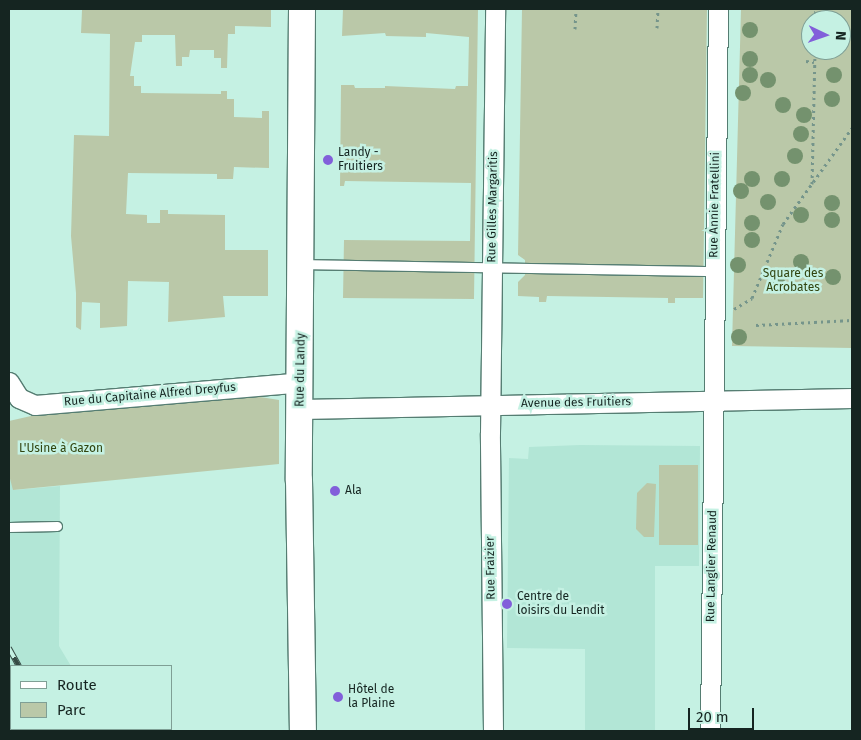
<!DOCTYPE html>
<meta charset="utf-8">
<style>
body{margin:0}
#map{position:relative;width:861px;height:740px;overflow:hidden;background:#c5f1e3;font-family:"Fira Sans",sans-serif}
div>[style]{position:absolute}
.built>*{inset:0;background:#b2e6d6}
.green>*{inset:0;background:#bac8a8;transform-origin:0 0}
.path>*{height:3px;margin-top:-1.5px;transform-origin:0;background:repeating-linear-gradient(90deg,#75958b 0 2.5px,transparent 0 6.5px)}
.roads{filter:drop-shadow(1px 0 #557d72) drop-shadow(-1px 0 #557d72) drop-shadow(0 1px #557d72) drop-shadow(0 -1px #557d72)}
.lane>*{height:9px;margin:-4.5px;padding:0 4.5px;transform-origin:4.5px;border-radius:4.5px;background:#fff}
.street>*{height:19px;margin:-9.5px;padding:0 9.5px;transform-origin:9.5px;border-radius:9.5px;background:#fff}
.secondary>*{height:26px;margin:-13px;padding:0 13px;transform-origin:13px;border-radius:13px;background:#fff}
.rail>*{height:5.5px;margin-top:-2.75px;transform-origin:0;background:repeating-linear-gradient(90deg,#c5f1e3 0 11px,#364b45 0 22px);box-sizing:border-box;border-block:1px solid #364b45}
.trees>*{width:16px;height:16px;margin:-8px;border-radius:50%;background:#74926e}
.dots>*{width:14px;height:14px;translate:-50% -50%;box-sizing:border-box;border:2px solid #c5f1e3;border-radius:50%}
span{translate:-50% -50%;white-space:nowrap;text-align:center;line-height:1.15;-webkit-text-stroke:5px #c5f1e3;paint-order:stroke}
.poi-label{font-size:12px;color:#152521}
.left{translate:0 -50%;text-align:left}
.street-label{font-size:12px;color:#152521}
.park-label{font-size:12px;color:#31440f}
.frame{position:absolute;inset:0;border:10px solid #152521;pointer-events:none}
.legend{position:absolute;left:10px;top:665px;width:162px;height:65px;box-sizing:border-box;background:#c5f1e3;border:1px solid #7f9f95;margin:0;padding:6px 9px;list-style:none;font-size:15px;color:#152521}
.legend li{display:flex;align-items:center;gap:10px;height:25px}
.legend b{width:25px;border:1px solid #7f9f95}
.north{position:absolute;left:801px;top:10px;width:50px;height:50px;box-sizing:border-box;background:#c5f1e3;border:1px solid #7f9f95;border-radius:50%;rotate:93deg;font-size:14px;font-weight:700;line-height:20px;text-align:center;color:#152521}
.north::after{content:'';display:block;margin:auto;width:18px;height:22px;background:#825fda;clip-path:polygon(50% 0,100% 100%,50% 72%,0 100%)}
.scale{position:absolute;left:688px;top:708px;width:66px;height:22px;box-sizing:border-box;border:2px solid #152521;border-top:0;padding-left:6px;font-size:15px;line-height:18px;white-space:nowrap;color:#152521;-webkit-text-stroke:4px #c5f1e3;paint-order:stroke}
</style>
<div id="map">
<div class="built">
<i style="clip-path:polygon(580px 445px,700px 446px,699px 566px,655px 566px,655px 731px,585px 731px,585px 649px,507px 648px,509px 458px,528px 459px,529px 447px)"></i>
<i style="clip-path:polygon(9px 475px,14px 490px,60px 486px,59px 646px,71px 666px,11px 666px,11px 729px,109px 731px,9px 731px)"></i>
</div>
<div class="green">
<i style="clip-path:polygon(90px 9px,271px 9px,271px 27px,235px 26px,235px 34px,228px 34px,227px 68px,221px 68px,221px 58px,214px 58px,214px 50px,190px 50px,189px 57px,182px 57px,182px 66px,176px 66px,175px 35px,142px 35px,142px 42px,135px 42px,130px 76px,134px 76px,134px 86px,141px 86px,141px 93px,221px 94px,221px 91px,227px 91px,227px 99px,234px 99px,234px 117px,262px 118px,262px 111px,269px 111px,269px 168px,234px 167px,233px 179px,217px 179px,217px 174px,128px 173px,126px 214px,147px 215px,147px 223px,160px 223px,160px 210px,168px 210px,168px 214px,225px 215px,225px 250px,268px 250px,268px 296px,223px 296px,225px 317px,168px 322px,169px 282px,128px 281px,127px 326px,100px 328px,100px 303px,82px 302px,81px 330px,76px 327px,76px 293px,71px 236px,74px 135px,109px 136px,110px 34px,81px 33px,82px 10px)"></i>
<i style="clip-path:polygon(343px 9px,478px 9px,474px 299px,343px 298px,344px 240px,470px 241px,471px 183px,345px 181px,344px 186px,340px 186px,341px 85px,354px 85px,355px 88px,385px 88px,385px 86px,455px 89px,456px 86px,468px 86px,469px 37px,426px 33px,426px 37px,386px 36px,385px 33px,342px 36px)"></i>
<i style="clip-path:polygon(522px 9px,707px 9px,703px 298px,675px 298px,675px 303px,668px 303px,668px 298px,547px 296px,546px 302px,539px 302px,539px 297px,518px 296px,518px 282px,525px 275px,525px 260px,518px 255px)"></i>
<i style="clip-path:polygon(evenodd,741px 9px,852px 9px,852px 348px,732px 346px,741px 9px,811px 20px,841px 20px,841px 50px,811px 50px,811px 20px)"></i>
<i style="clip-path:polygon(248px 395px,279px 400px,279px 464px,13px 490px,9px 475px,9px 421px,31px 416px)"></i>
<i style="left:659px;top:465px;width:39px;height:80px"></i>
<i style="clip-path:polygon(647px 483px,656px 484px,654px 537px,644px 537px,636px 529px,637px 493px)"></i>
</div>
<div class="path">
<i style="left:815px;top:13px;width:15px"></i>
<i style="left:815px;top:20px;width:11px;rotate:-85deg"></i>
<i style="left:657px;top:28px;width:19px;rotate:-87deg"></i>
<i style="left:575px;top:29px;width:20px;rotate:-87deg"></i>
<i style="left:806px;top:61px;width:8px;rotate:7deg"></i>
<i style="left:812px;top:184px;width:134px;rotate:-88.7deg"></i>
<i style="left:734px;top:309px;width:21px;rotate:-31deg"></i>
<i style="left:752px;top:298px;width:80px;rotate:-67.3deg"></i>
<i style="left:783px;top:224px;width:118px;rotate:-54.3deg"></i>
<i style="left:756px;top:325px;width:96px;rotate:-3deg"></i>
</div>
<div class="roads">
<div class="lane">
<i style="left:302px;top:264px;width:413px;rotate:1deg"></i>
<i style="left:9px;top:527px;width:48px;rotate:-1.2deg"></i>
</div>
<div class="street">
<i style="left:9px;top:382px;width:19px;rotate:58deg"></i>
<i style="left:19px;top:398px;width:17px;rotate:24deg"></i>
<i style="left:35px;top:405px;width:267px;rotate:-4.9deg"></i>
<i style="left:301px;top:409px;width:551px;rotate:-1.14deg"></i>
<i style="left:493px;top:731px;width:298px;rotate:-90.6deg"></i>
<i style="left:490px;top:433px;width:424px;rotate:-89.3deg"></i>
<i style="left:710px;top:731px;width:722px;rotate:-89.37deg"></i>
</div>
<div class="secondary">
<i style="left:302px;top:9px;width:471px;rotate:90.4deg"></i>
<i style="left:299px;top:480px;width:251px;rotate:89.1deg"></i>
</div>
</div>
<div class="rail">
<i style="left:9px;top:648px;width:21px;rotate:61deg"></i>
<i style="left:9px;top:691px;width:4px;rotate:63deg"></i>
<i style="left:9px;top:726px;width:6px;rotate:59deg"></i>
<i style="left:36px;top:729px;width:3px;rotate:45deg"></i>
<i style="left:59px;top:729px;width:3px;rotate:45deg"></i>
</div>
<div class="trees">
<i style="left:750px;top:30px"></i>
<i style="left:750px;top:59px"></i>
<i style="left:750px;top:75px"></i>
<i style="left:834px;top:75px"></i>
<i style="left:768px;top:80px"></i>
<i style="left:743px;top:93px"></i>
<i style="left:832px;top:99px"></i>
<i style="left:783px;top:105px"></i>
<i style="left:804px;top:115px"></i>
<i style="left:801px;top:134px"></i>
<i style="left:795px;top:156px"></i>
<i style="left:752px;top:179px"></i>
<i style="left:782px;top:179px"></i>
<i style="left:741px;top:191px"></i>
<i style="left:768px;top:202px"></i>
<i style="left:832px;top:203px"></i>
<i style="left:801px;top:215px"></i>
<i style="left:832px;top:220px"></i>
<i style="left:752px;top:223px"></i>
<i style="left:752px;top:240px"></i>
<i style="left:801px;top:262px"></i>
<i style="left:738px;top:265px"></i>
<i style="left:833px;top:277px"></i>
<i style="left:777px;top:282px"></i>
<i style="left:739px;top:337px"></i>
</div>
<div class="dots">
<i style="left:328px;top:160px;background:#825fda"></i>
<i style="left:335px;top:491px;background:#825fda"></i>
<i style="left:507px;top:604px;background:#825fda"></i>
<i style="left:338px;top:697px;background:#825fda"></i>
</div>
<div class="poi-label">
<span class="left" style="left:338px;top:160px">Landy -<br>Fruitiers</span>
<span class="left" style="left:345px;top:491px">Ala</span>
<span class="left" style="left:517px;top:604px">Centre de<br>loisirs du Lendit</span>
<span class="left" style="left:348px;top:697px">Hôtel de<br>la Plaine</span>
</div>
<div class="street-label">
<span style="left:715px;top:205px;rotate:-89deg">Rue Annie Fratellini</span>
<span style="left:493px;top:207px;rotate:-89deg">Rue Gilles Margaritis</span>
<span style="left:301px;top:370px;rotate:-89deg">Rue du Landy</span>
<span style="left:150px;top:395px;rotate:-5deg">Rue du Capitaine Alfred Dreyfus</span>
<span style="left:576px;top:403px;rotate:-1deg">Avenue des Fruitiers</span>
<span style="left:712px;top:566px;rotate:-89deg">Rue Langlier Renaud</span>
<span style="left:491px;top:568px;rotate:-91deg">Rue Fraizier</span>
</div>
<div class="park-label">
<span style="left:793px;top:281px">Square des<br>Acrobates</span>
<span style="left:61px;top:449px">L'Usine à Gazon</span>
</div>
<div class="frame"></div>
<ul class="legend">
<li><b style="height:6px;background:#fff"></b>Route</li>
<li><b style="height:14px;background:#bac8a8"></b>Parc</li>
</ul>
<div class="north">N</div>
<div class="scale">20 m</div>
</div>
